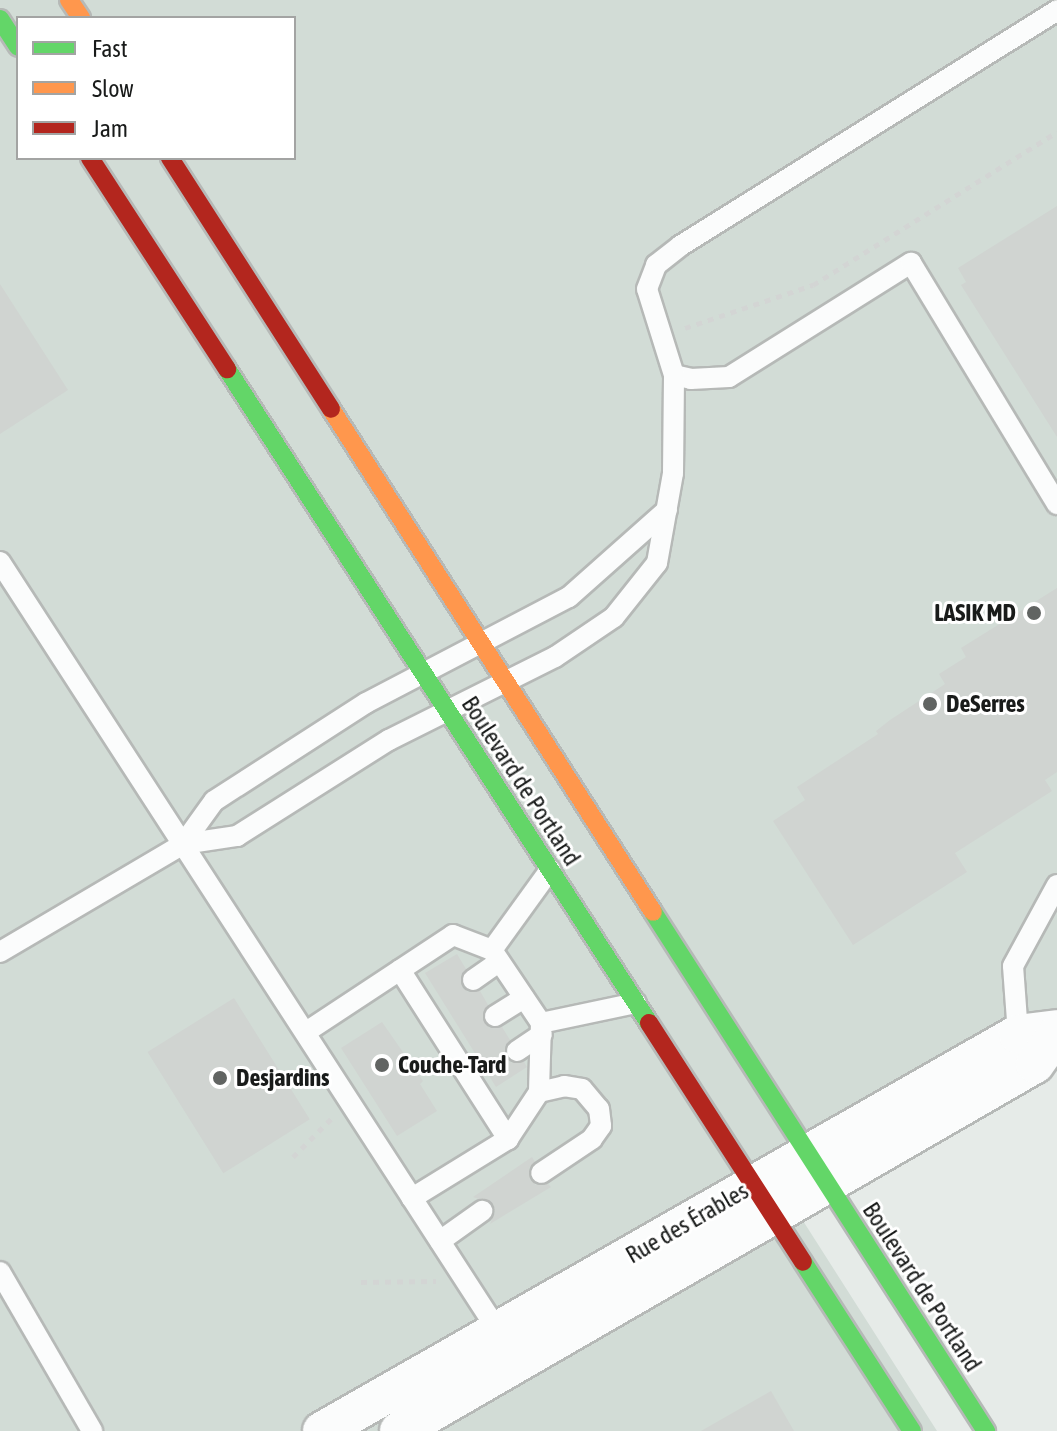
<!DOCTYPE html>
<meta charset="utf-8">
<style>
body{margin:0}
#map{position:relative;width:1057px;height:1431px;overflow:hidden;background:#e6ebe8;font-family:"Asap Condensed",sans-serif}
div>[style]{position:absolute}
.built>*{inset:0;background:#d2dcd6}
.building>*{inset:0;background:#d0d4d1;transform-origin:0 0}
.path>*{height:5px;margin-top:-2.5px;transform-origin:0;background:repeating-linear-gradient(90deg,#d3d5d4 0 6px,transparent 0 12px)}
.roads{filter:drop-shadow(2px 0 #b6b9b7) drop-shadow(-2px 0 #b6b9b7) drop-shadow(0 2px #b6b9b7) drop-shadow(0 -2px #b6b9b7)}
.lane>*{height:20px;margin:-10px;padding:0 10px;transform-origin:10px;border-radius:10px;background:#fbfcfc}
.street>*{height:38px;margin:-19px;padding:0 19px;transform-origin:19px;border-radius:19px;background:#fbfcfc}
.fast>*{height:18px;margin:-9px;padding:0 9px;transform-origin:9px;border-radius:9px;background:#63d668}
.slow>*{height:18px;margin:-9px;padding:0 9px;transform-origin:9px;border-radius:9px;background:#ff974d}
.jam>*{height:18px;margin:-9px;padding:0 9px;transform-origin:9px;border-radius:9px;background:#b3261e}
.dots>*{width:22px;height:22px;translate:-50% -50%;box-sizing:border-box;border:4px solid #fff;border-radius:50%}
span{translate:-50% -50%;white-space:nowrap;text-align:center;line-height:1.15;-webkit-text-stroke:6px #fff;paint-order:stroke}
.poi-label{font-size:24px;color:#191b1a;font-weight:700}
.right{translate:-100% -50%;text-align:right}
.left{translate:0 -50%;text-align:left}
.street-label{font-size:24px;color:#191b1a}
.legend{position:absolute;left:16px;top:16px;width:280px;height:144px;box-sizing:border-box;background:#fff;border:2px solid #a3a4a3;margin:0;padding:10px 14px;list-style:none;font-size:24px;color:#191b1a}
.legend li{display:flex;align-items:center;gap:16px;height:40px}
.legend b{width:40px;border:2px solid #a3a4a3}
</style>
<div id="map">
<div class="built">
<i style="clip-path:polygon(evenodd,0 0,1057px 0,1057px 1031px,784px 1191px,937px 1431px,0 1431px,0 0,18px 18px,294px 18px,294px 158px,18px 158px,18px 18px)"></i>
</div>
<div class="building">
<i style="clip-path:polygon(1057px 206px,1057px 437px,961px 285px,966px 282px,958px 268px)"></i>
<i style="clip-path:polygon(0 284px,68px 390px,0 434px)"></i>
<i style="clip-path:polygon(1057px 588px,1057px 772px,1045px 780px,1052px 791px,955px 853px,967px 872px,853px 945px,773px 821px,805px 800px,797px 787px,878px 734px,876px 731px,890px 720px,945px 684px,939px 674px,966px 657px,961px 648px)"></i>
<i style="clip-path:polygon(457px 954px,466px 969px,461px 975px,462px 987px,468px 992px,480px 991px,488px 1005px,483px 1011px,484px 1022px,490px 1028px,502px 1027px,510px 1040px,505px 1046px,506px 1058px,512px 1063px,524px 1062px,527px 1067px,496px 1087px,425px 973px)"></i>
<i style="left:234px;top:998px;width:143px;height:102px;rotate:58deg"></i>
<i style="clip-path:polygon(382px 1022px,423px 1081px,420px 1084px,437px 1111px,397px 1136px,341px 1048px)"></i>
<i style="clip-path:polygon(532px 1157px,535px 1162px,529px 1168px,530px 1180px,536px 1185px,548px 1184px,551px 1187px,490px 1224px,495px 1211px,493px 1204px,473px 1197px)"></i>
<i style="clip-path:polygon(771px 1391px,794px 1431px,701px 1431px)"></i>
</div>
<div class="path">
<i style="left:685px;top:328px;width:135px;rotate:-18.6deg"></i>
<i style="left:813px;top:285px;width:288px;rotate:-32.1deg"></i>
<i style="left:293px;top:1157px;width:55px;rotate:-45deg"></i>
<i style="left:361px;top:1282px;width:75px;rotate:-0.8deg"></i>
</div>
<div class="roads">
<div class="lane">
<i style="left:674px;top:375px;width:17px;rotate:13deg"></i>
<i style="left:691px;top:379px;width:38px;rotate:-3deg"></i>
<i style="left:729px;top:377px;width:215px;rotate:-32.1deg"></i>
<i style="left:911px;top:263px;width:282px;rotate:58.8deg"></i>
<i style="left:0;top:562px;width:916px;rotate:57.07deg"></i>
<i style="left:183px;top:844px;width:53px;rotate:-54.2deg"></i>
<i style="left:214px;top:801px;width:181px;rotate:-32.8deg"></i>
<i style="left:366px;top:703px;width:229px;rotate:-27.6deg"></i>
<i style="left:569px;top:597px;width:131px;rotate:-41.6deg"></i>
<i style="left:492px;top:950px;width:99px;rotate:-54.1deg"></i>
<i style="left:0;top:952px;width:212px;rotate:-30.5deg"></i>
<i style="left:183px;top:844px;width:55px;rotate:-8.4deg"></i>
<i style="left:237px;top:836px;width:180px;rotate:-32.3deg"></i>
<i style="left:389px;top:740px;width:186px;rotate:-26.6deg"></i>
<i style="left:555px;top:657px;width:71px;rotate:-34.1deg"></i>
<i style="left:614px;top:617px;width:69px;rotate:-51.5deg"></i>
<i style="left:657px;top:563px;width:91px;rotate:-79.9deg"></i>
<i style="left:673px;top:473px;width:98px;rotate:-89.4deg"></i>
<i style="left:674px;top:375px;width:90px;rotate:-107.4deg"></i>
<i style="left:647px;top:289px;width:26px;rotate:-69deg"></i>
<i style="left:656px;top:265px;width:31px;rotate:-38deg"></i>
<i style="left:680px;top:246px;width:445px;rotate:-32deg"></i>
<i style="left:400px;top:970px;width:201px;rotate:57.4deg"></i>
<i style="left:473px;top:980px;width:32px;rotate:-35deg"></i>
<i style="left:495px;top:1016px;width:34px;rotate:-32deg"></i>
<i style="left:541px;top:1023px;width:97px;rotate:-11.9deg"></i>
<i style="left:306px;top:1032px;width:176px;rotate:-33.4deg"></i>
<i style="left:453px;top:935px;width:42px;rotate:21deg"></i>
<i style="left:492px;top:950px;width:88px;rotate:56.1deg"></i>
<i style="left:541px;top:1023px;width:69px;rotate:91.7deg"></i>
<i style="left:539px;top:1092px;width:56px;rotate:123.4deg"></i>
<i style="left:508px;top:1139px;width:113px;rotate:148.4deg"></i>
<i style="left:1018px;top:1034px;width:68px;rotate:-94.2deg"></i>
<i style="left:1013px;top:966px;width:92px;rotate:-61.5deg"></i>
<i style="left:517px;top:1051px;width:30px;rotate:-34deg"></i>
<i style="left:539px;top:1092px;width:26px;rotate:-13deg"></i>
<i style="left:564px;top:1086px;width:18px;rotate:9deg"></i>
<i style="left:582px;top:1089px;width:26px;rotate:50deg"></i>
<i style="left:599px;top:1109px;width:17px;rotate:83deg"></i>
<i style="left:601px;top:1126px;width:16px;rotate:125deg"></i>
<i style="left:592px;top:1139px;width:61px;rotate:146.3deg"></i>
<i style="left:440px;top:1241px;width:52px;rotate:-35.5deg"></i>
<i style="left:0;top:1272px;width:184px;rotate:59.9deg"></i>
</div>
<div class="street">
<i style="left:322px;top:1431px;width:801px;rotate:-29.7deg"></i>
<i style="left:1018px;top:1034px;width:39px;rotate:-7deg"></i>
<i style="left:399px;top:1431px;width:734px;rotate:-29.99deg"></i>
<i style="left:1035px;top:1064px;width:37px;rotate:-54deg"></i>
</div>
<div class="fast">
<i style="left:0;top:19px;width:33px;rotate:57deg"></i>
<i style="left:227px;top:369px;width:778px;rotate:57.17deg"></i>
<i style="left:653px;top:912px;width:617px;rotate:57.32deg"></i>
<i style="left:803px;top:1262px;width:201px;rotate:57.2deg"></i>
</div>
<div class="slow">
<i style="left:69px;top:0;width:22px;rotate:56deg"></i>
<i style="left:331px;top:409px;width:597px;rotate:57.37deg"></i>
</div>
<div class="jam">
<i style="left:90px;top:158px;width:252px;rotate:57deg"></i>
<i style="left:170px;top:158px;width:298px;rotate:57.3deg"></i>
<i style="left:649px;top:1023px;width:284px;rotate:57.2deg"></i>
</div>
</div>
<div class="dots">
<i style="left:1034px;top:613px;background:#616462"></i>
<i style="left:930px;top:704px;background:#616462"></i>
<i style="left:382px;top:1065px;background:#616462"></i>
<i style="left:220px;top:1078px;background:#616462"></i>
</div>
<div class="poi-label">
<span class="right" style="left:1016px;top:613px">LASIK MD</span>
<span class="left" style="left:946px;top:704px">DeSerres</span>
<span class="left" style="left:398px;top:1065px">Couche-Tard</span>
<span class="left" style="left:236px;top:1078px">Desjardins</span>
</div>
<div class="street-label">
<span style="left:521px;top:781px;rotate:57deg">Boulevard de Portland</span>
<span style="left:687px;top:1223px;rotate:-30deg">Rue des Érables</span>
<span style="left:922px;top:1287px;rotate:57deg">Boulevard de Portland</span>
</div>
<ul class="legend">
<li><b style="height:10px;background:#63d668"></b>Fast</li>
<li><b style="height:10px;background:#ff974d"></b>Slow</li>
<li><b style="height:10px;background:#b3261e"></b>Jam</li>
</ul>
</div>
